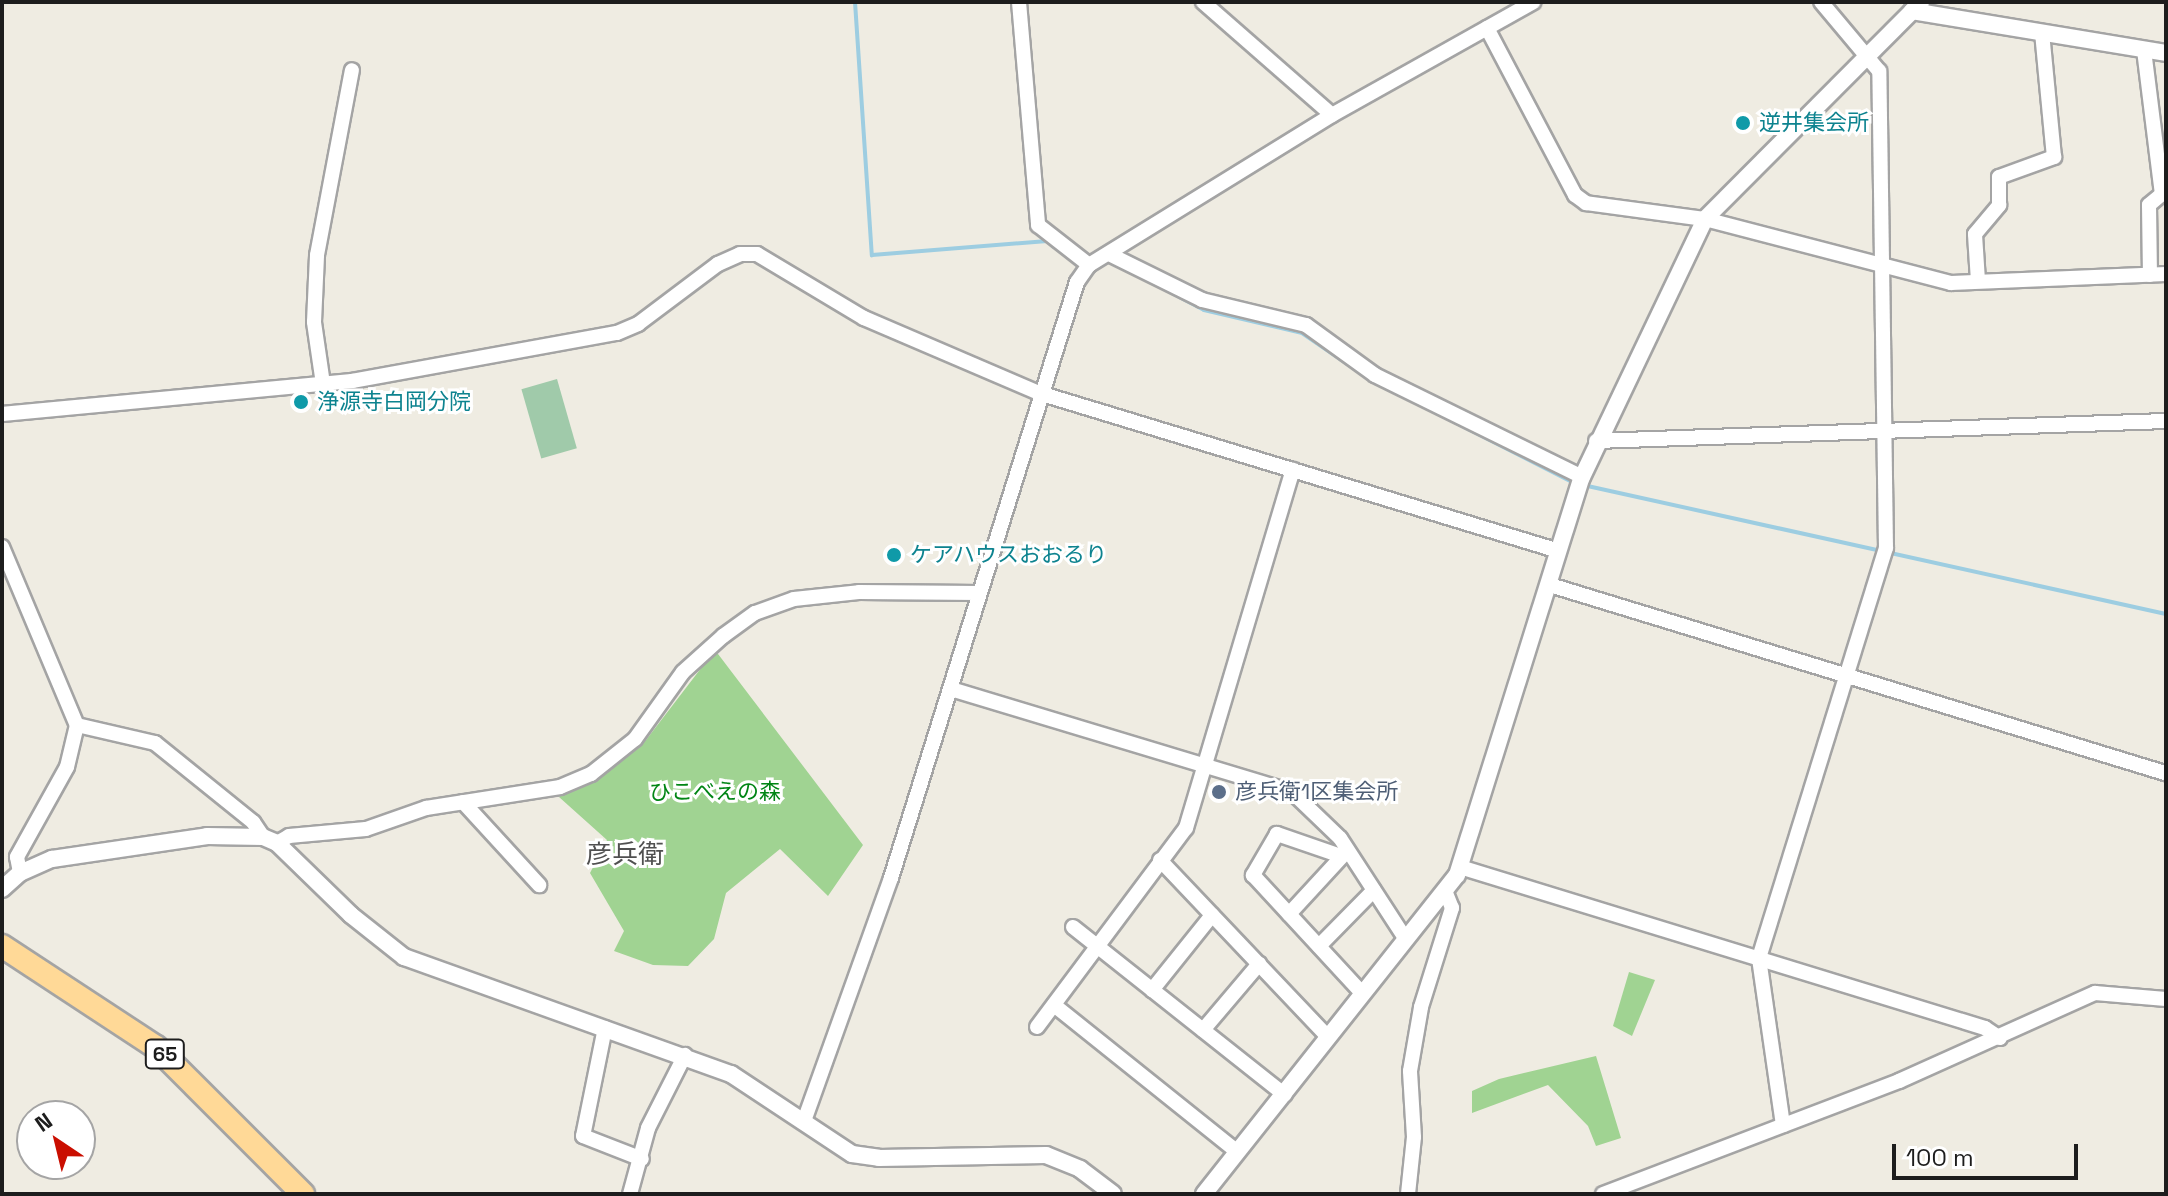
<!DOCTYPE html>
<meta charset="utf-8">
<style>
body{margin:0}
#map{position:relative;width:2168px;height:1196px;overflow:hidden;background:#efece2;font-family:"Space Grotesk","Noto Sans JP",sans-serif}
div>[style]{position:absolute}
.forest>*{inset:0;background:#a0d392}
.cemetery>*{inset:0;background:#a0caaa;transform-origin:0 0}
.stream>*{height:4px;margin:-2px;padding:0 2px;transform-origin:2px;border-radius:2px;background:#9dcde1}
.roads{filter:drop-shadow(2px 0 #a4a4a4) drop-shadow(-2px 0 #a4a4a4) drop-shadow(0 2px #a4a4a4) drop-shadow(0 -2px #a4a4a4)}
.minor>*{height:14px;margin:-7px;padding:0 7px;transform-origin:7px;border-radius:7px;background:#fff}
.tertiary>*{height:16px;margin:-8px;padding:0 8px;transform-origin:8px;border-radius:8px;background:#fff}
.primary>*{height:22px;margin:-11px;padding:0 11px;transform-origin:11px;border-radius:11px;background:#ffd997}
.dots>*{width:22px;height:22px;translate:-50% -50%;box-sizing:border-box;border:4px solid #fff;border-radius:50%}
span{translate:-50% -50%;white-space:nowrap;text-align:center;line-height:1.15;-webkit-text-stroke:6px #fff;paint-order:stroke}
.shield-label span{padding:2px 6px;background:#fff;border:2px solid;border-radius:6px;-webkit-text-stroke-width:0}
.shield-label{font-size:20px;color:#1d1d1d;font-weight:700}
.culture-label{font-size:22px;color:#0d838f}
.left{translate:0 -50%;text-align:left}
.park-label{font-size:22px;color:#018515}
.service-label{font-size:22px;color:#4e5e75}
.quarter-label{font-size:26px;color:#505050}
.frame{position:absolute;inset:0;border:4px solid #1d1d1d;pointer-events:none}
.north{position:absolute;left:16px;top:1100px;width:80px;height:80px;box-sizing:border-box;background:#fff;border:2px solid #a5a5a5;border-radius:50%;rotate:325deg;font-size:22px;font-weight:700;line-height:32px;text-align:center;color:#1d1d1d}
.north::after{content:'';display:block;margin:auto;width:28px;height:36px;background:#ca0e00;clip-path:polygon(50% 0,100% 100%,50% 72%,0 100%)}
.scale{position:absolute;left:1892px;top:1144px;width:186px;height:36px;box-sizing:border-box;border:4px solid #1d1d1d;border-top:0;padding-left:10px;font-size:24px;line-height:28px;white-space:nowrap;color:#1d1d1d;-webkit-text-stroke:6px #fff;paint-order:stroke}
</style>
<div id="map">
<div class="forest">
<i style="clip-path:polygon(715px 650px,863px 845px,828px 896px,780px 849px,726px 893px,714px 939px,688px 966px,653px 965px,614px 951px,624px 931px,590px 873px,607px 840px,559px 797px,646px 740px)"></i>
<i style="clip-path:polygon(1629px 972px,1655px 980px,1632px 1036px,1613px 1026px)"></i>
<i style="clip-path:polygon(1596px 1056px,1621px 1138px,1596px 1146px,1588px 1126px,1548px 1085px,1472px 1113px,1472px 1091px,1499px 1079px)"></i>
</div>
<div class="cemetery">
<i style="left:557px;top:379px;width:72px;height:37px;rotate:74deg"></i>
</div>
<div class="stream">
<i style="left:855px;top:2px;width:254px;rotate:86.2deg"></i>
<i style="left:872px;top:255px;width:176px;rotate:-4.6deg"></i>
<i style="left:1047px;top:241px;width:9px;rotate:41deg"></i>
<i style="left:1170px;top:292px;width:38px;rotate:28deg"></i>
<i style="left:1204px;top:310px;width:101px;rotate:13.2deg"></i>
<i style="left:1302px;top:333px;width:83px;rotate:34.3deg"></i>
<i style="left:1411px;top:400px;width:183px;rotate:27deg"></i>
<i style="left:1583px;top:485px;width:597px;rotate:12.48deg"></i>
</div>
<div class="roads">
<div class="minor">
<i style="left:1019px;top:2px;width:224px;rotate:85.1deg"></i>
<i style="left:1038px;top:225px;width:65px;rotate:38.1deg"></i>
<i style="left:1203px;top:2px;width:171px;rotate:41.2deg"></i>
<i style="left:1487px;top:28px;width:189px;rotate:62.2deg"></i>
<i style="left:1575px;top:195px;width:14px;rotate:36deg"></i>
<i style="left:1586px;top:203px;width:120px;rotate:7.7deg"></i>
<i style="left:1705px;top:219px;width:254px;rotate:14.6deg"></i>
<i style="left:1951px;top:283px;width:215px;rotate:-2.4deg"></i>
<i style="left:2144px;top:50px;width:145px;rotate:82.9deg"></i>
<i style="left:2162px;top:194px;width:17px;rotate:140deg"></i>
<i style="left:2149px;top:205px;width:70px;rotate:89.2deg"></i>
<i style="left:1109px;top:254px;width:104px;rotate:26.3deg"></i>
<i style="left:1202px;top:300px;width:107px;rotate:13.5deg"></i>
<i style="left:1306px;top:325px;width:85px;rotate:35.9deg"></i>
<i style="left:1375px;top:375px;width:231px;rotate:26.2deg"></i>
<i style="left:1978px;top:281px;width:47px;rotate:-93.7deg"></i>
<i style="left:1975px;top:234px;width:38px;rotate:-50deg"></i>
<i style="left:1999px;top:205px;width:28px;rotate:-90deg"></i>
<i style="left:1999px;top:177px;width:59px;rotate:-20deg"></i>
<i style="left:2054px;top:157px;width:125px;rotate:-95.5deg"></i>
<i style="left:323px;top:384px;width:63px;rotate:-98.3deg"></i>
<i style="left:314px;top:322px;width:67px;rotate:-87.4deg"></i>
<i style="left:317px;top:255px;width:188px;rotate:-79.3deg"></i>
<i style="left:2px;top:414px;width:352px;rotate:-5.4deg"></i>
<i style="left:352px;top:381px;width:269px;rotate:-10.3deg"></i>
<i style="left:617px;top:333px;width:23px;rotate:-23deg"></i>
<i style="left:638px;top:324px;width:100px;rotate:-36.9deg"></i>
<i style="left:718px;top:264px;width:24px;rotate:-24deg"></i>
<i style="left:740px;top:254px;width:17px"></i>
<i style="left:757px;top:254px;width:125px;rotate:30.9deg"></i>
<i style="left:864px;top:318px;width:190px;rotate:23.2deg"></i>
<i style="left:1039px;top:393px;width:543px;rotate:16.9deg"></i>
<i style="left:1596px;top:441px;width:570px;rotate:-2.01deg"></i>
<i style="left:2px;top:547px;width:193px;rotate:67.2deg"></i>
<i style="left:77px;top:725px;width:43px;rotate:103.4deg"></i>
<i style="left:67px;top:767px;width:103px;rotate:119.1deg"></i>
<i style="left:17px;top:857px;width:16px;rotate:79deg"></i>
<i style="left:1550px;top:585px;width:643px;rotate:17deg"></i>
<i style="left:951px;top:689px;width:356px;rotate:16.8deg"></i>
<i style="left:1292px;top:792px;width:66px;rotate:43.8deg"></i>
<i style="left:1340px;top:838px;width:119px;rotate:57deg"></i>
<i style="left:77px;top:725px;width:80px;rotate:13deg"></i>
<i style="left:155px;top:743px;width:126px;rotate:38.9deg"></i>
<i style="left:253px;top:822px;width:18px;rotate:56deg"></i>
<i style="left:463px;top:802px;width:113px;rotate:47.5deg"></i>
<i style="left:277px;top:843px;width:14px;rotate:-30deg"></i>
<i style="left:289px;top:836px;width:77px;rotate:-5.2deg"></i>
<i style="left:366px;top:829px;width:64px;rotate:-19.3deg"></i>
<i style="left:426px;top:808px;width:136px;rotate:-8.9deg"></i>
<i style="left:560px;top:787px;width:34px;rotate:-23deg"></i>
<i style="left:591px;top:774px;width:56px;rotate:-38.5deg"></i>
<i style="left:635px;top:739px;width:82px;rotate:-54.4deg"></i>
<i style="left:683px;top:672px;width:54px;rotate:-42deg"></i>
<i style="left:723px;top:636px;width:39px;rotate:-36deg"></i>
<i style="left:755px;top:613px;width:41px;rotate:-19.7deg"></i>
<i style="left:794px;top:599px;width:65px;rotate:-6.1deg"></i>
<i style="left:859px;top:592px;width:120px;rotate:0.5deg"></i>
<i style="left:1341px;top:856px;width:68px;rotate:-161deg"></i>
<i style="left:1277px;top:834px;width:48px;rotate:120.3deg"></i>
<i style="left:1253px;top:875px;width:161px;rotate:47.3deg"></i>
<i style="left:1160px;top:860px;width:244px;rotate:46.5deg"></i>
<i style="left:1460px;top:867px;width:549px;rotate:17.05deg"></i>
<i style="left:1985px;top:1028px;width:18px;rotate:34deg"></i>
<i style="left:1289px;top:914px;width:84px;rotate:-47.4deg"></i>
<i style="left:1073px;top:927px;width:270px;rotate:38.4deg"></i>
<i style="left:1319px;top:946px;width:78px;rotate:-45.5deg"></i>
<i style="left:1152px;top:990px;width:96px;rotate:-51.3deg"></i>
<i style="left:1054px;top:1005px;width:232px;rotate:38.7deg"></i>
<i style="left:1037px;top:1027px;width:249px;rotate:-53.2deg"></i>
<i style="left:1186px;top:828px;width:374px;rotate:-73.4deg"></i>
<i style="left:605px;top:1028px;width:110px;rotate:101.5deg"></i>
<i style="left:583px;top:1136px;width:63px;rotate:21.3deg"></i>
<i style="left:1203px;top:1030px;width:87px;rotate:-49.7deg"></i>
<i style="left:804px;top:1121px;width:258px;rotate:-70.3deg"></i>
<i style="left:891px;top:878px;width:624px;rotate:-72.67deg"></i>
<i style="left:1077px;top:282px;width:21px;rotate:-55deg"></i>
<i style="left:1089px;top:265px;width:286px;rotate:-31.7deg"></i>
<i style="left:1332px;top:115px;width:231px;rotate:-29.3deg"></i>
<i style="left:1783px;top:1125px;width:169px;rotate:-98.2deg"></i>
<i style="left:1759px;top:958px;width:429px;rotate:-72.8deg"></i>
<i style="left:1886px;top:548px;width:477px;rotate:-90.8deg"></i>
<i style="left:1879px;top:71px;width:90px;rotate:-130deg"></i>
<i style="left:630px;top:1194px;width:68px;rotate:-74.7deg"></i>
<i style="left:648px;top:1128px;width:82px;rotate:-63.1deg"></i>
<i style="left:1408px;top:1194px;width:57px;rotate:-84deg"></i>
<i style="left:1414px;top:1137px;width:66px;rotate:-93.5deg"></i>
<i style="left:1410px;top:1071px;width:65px;rotate:-80.2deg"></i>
<i style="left:1421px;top:1007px;width:104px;rotate:-72.6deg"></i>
<i style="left:1452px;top:908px;width:16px;rotate:-112deg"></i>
<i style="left:1603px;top:1194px;width:317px;rotate:-20.9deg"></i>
<i style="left:1899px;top:1081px;width:215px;rotate:-24.2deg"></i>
<i style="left:2095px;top:993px;width:71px;rotate:4.8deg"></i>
</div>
<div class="tertiary">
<i style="left:1912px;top:11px;width:257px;rotate:9.4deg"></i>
<i style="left:2px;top:889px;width:24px;rotate:-42deg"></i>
<i style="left:20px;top:873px;width:35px;rotate:-24deg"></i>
<i style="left:52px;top:859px;width:157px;rotate:-8.4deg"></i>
<i style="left:207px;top:836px;width:56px;rotate:1deg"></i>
<i style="left:263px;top:837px;width:15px;rotate:23deg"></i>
<i style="left:277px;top:843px;width:103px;rotate:44.2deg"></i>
<i style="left:351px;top:915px;width:68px;rotate:38.4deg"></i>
<i style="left:404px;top:957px;width:347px;rotate:19.7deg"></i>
<i style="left:731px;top:1074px;width:145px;rotate:33.5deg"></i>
<i style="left:852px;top:1154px;width:27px;rotate:8deg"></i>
<i style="left:879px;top:1158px;width:167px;rotate:-1deg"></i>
<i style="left:1046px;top:1155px;width:37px;rotate:22deg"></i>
<i style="left:1080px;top:1169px;width:41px;rotate:37.1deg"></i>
<i style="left:1204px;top:1194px;width:407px;rotate:-51.6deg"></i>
<i style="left:1457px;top:875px;width:417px;rotate:-72.6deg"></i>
<i style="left:1582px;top:477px;width:286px;rotate:-64.5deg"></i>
<i style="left:1705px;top:219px;width:306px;rotate:-45.1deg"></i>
</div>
<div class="primary">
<i style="left:2px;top:946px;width:184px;rotate:33.3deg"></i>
<i style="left:156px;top:1047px;width:208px;rotate:45deg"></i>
</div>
</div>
<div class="dots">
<i style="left:1743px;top:123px;background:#0f9aa8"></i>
<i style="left:301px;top:402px;background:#0f9aa8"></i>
<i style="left:894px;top:555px;background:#0f9aa8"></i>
<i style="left:1219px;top:792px;background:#5c6f8a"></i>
</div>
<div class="shield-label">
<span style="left:165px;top:1054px">65</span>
</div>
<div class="culture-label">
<span class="left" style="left:1759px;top:123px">逆井集会所</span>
<span class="left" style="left:317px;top:402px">浄源寺白岡分院</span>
<span class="left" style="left:910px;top:555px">ケアハウスおおるり</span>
</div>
<div class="park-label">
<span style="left:715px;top:792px">ひこべえの森</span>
</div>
<div class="service-label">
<span class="left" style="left:1235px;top:792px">彦兵衛1区集会所</span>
</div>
<div class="quarter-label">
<span style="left:625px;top:855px">彦兵衛</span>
</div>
<div class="frame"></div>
<div class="north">N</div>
<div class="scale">100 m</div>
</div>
